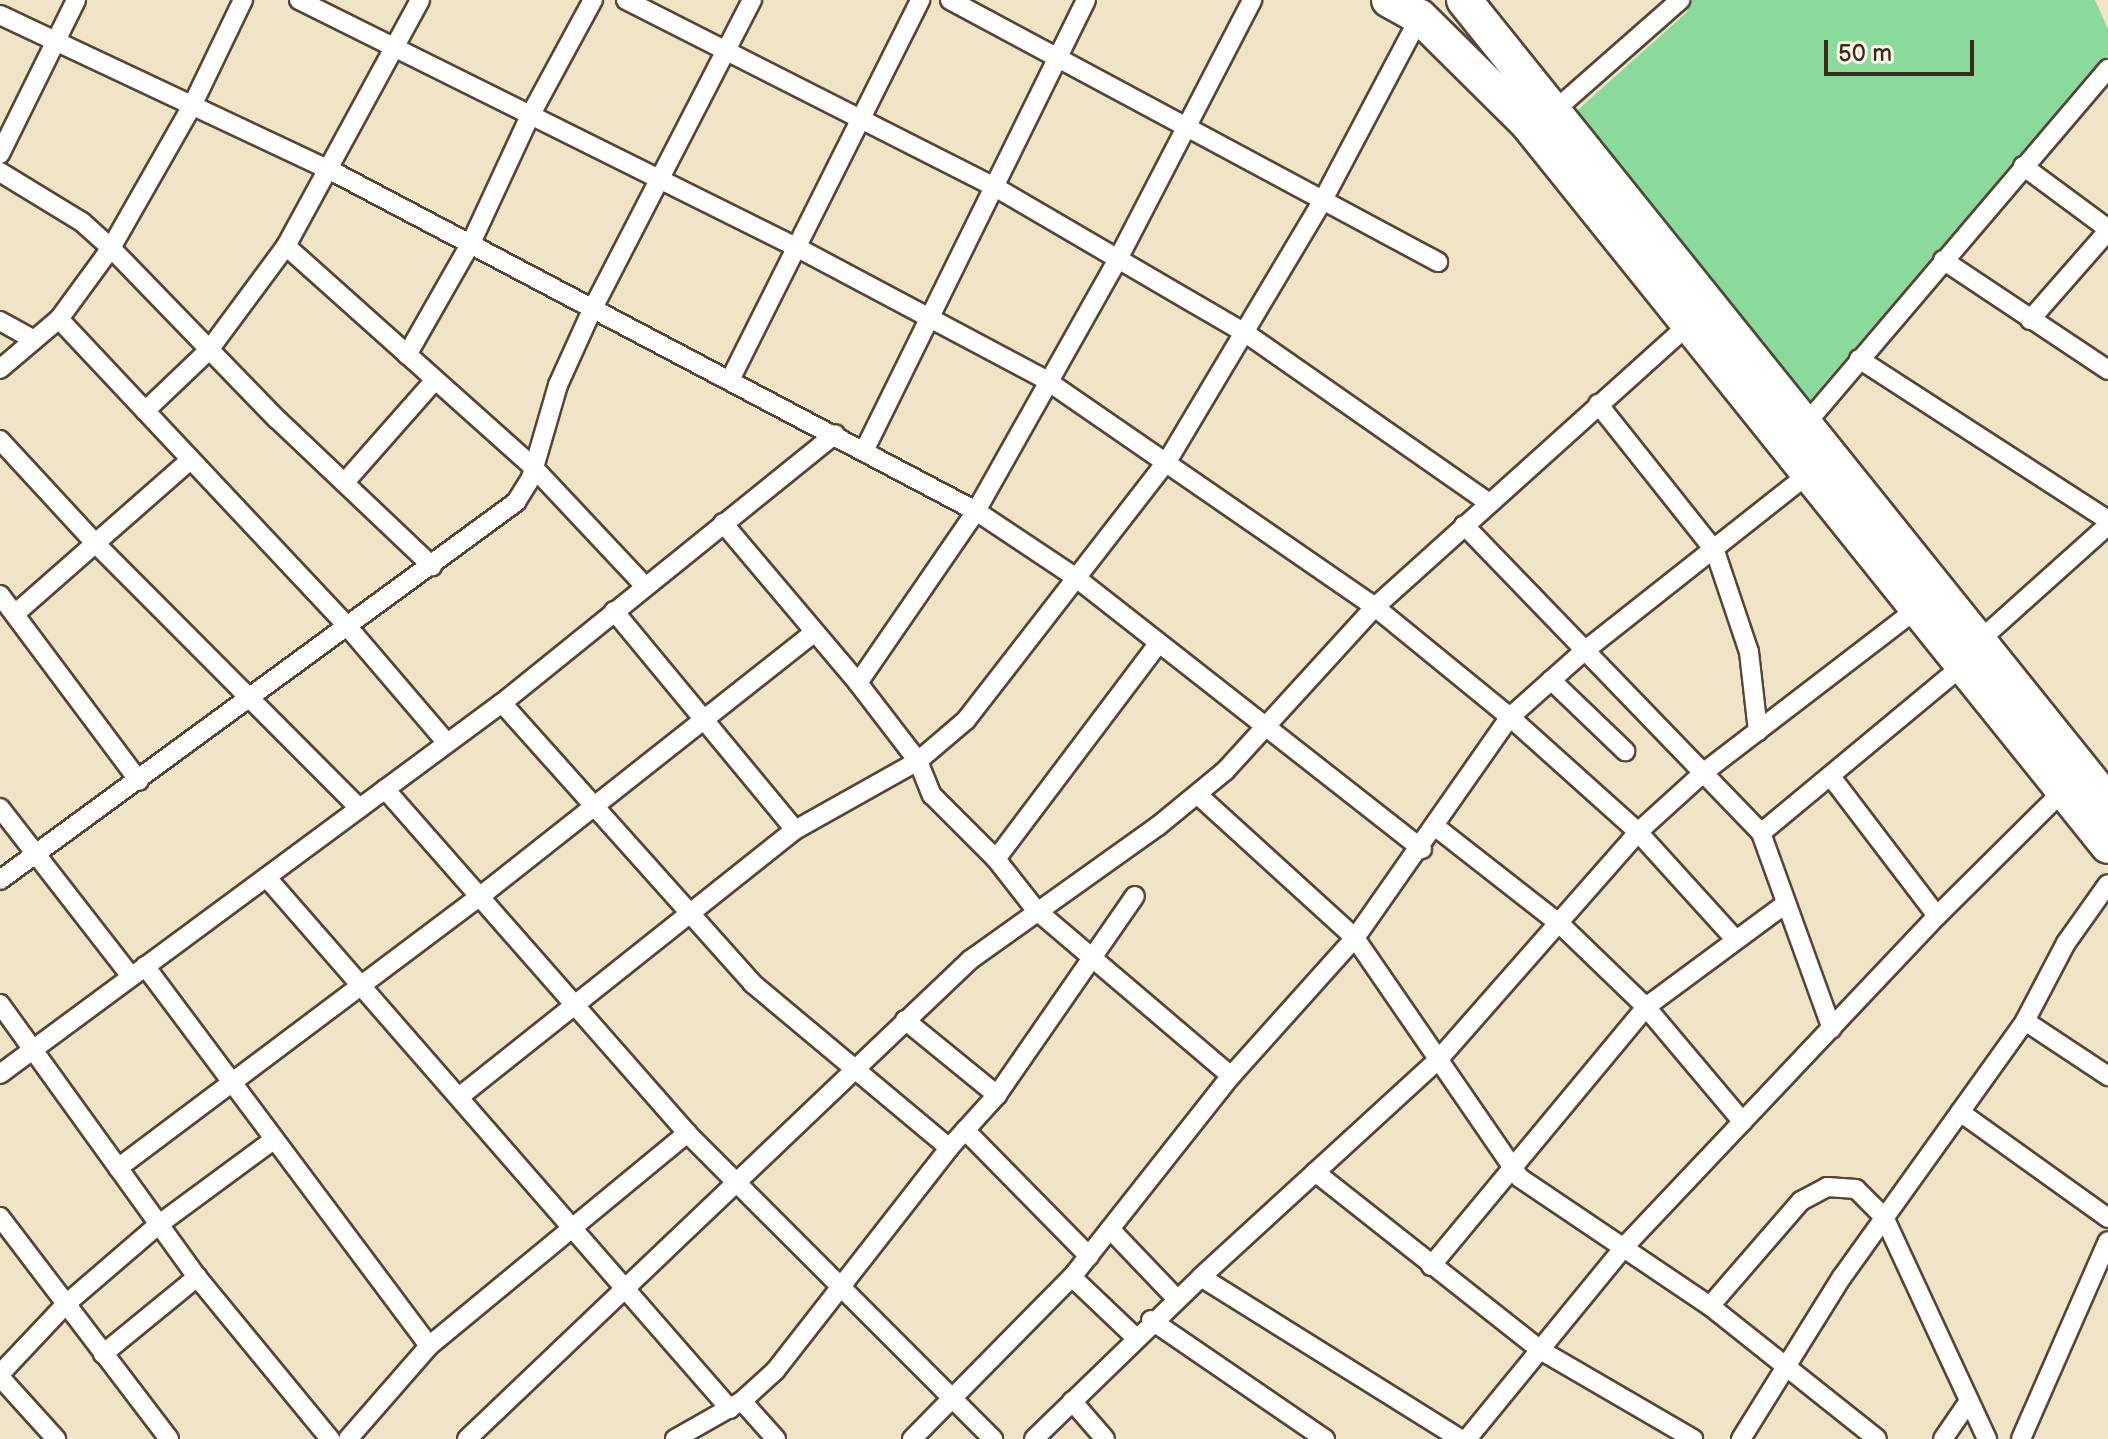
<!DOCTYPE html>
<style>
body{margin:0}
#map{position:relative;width:2108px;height:1439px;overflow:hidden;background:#efe4c5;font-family:"Balsamiq Sans",sans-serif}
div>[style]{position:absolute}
.green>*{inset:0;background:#8adb9b}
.roads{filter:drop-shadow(2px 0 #564637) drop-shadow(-2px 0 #564637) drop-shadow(0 2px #564637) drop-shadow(0 -2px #564637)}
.street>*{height:18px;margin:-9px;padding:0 9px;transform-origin:9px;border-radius:9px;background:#fff}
.highway>*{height:34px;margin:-17px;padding:0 17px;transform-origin:17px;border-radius:17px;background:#fff}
span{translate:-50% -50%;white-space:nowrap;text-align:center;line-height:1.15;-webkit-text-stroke:8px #fcf5e5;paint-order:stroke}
.scale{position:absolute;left:1824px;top:40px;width:150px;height:36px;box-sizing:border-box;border:4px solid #3b2a1e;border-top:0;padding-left:10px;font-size:24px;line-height:28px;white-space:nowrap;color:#3b2a1e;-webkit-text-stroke:6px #fcf5e5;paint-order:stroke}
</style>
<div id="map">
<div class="green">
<i style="clip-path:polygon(1692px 0,2095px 0,2108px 29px,2108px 55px,1806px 405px,1571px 116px,1686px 13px)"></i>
</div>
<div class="roads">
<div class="street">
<i style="left:299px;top:0;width:557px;rotate:26.43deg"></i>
<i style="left:798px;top:248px;width:281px;rotate:28deg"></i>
<i style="left:1046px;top:380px;width:400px;rotate:34.6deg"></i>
<i style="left:1375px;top:607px;width:174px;rotate:39.2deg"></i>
<i style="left:1510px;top:717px;width:172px;rotate:41.9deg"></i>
<i style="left:1638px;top:832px;width:143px;rotate:47.8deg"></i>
<i style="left:626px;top:0;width:414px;rotate:26.9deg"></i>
<i style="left:995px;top:187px;width:292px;rotate:30.3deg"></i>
<i style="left:1247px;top:334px;width:294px;rotate:34.9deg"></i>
<i style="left:950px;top:0;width:554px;rotate:28.23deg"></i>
<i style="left:0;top:15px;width:365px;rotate:25.2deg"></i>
<i style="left:330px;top:170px;width:730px;rotate:27.83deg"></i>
<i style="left:976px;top:511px;width:119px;rotate:33.7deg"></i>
<i style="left:1075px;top:577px;width:441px;rotate:38.1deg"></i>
<i style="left:1555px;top:110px;width:167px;rotate:-41.3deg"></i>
<i style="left:0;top:154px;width:172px;rotate:-63.7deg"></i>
<i style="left:2023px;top:166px;width:106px;rotate:36.5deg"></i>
<i style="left:0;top:172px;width:96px;rotate:31.4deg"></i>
<i style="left:82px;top:222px;width:39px;rotate:42deg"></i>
<i style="left:111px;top:248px;width:238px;rotate:45.9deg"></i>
<i style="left:277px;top:419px;width:214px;rotate:43.5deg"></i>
<i style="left:286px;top:246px;width:333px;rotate:41.8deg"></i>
<i style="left:534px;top:468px;width:162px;rotate:46.8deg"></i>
<i style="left:1943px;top:260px;width:198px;rotate:33.7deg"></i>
<i style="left:59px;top:319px;width:421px;rotate:46.8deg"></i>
<i style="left:347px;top:626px;width:153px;rotate:49.5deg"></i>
<i style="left:2030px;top:320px;width:118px;rotate:-48.8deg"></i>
<i style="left:0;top:321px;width:39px;rotate:29deg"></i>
<i style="left:407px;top:355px;width:129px;rotate:-60.3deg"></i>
<i style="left:471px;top:243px;width:142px;rotate:-65.1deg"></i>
<i style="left:531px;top:114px;width:130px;rotate:-61.5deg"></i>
<i style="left:1859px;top:359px;width:297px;rotate:32.9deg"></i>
<i style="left:0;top:369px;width:77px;rotate:-40.3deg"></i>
<i style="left:59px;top:319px;width:88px;rotate:-53.8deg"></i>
<i style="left:111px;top:248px;width:161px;rotate:-60.3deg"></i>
<i style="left:191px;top:108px;width:120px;rotate:-64.3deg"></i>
<i style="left:730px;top:380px;width:425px;rotate:-63.4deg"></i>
<i style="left:1598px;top:404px;width:188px;rotate:51.5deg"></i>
<i style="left:1715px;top:551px;width:107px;rotate:71.4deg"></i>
<i style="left:1749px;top:652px;width:80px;rotate:83.5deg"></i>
<i style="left:145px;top:411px;width:88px;rotate:-43.6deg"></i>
<i style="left:209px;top:350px;width:129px;rotate:-53.5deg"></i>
<i style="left:286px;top:246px;width:280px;rotate:-61.4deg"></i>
<i style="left:1804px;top:426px;width:469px;rotate:-49.6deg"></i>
<i style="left:0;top:440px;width:142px;rotate:47.3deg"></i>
<i style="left:96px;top:544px;width:373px;rotate:45.1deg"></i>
<i style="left:865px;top:449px;width:500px;rotate:-63.79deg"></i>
<i style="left:345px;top:482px;width:135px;rotate:-48.6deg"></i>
<i style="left:723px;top:523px;width:209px;rotate:49.8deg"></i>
<i style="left:858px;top:683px;width:98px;rotate:52.4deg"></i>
<i style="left:918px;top:761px;width:37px;rotate:68deg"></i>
<i style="left:932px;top:795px;width:91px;rotate:45deg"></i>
<i style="left:996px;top:859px;width:65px;rotate:51.9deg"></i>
<i style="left:1036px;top:910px;width:256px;rotate:40.4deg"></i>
<i style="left:1464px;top:525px;width:428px;rotate:46deg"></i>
<i style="left:1761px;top:833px;width:208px;rotate:70.1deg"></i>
<i style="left:0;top:595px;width:232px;rotate:53.2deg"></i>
<i style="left:614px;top:611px;width:284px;rotate:50.4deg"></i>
<i style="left:16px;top:613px;width:230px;rotate:-41.3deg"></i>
<i style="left:1980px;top:640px;width:172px;rotate:-41.9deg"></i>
<i style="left:1551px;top:680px;width:103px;rotate:43.8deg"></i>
<i style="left:858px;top:683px;width:209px;rotate:-55.5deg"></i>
<i style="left:976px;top:511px;width:289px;rotate:-60.6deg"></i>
<i style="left:1118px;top:259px;width:292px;rotate:-62.6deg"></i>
<i style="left:502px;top:703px;width:375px;rotate:48.2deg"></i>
<i style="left:752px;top:983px;width:257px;rotate:39.9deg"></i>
<i style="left:1832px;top:778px;width:173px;rotate:52.7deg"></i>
<i style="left:385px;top:789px;width:458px;rotate:48.7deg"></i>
<i style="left:687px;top:1133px;width:433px;rotate:45deg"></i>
<i style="left:1198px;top:795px;width:212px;rotate:42.3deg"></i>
<i style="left:1355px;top:938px;width:291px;rotate:55.5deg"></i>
<i style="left:1520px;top:1178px;width:229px;rotate:34deg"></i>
<i style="left:1710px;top:1306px;width:213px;rotate:38.5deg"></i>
<i style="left:0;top:808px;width:213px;rotate:52.1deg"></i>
<i style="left:1437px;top:828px;width:156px;rotate:38deg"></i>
<i style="left:1560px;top:924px;width:120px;rotate:44deg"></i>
<i style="left:1646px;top:1007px;width:150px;rotate:49.9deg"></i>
<i style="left:1761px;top:833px;width:261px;rotate:-39.7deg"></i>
<i style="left:996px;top:859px;width:269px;rotate:-53deg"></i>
<i style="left:268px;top:879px;width:703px;rotate:48.92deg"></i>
<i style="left:0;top:880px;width:640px;rotate:-36.22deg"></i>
<i style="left:516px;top:502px;width:28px;rotate:-58deg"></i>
<i style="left:531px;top:478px;width:97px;rotate:-73.8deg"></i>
<i style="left:558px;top:385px;width:85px;rotate:-65.6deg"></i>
<i style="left:593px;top:308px;width:347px;rotate:-62.7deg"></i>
<i style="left:145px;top:966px;width:474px;rotate:53.2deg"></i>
<i style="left:0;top:1004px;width:337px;rotate:54.2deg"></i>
<i style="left:197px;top:1277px;width:210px;rotate:50.6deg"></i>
<i style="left:905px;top:1020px;width:119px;rotate:39.2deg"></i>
<i style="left:2025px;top:1021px;width:100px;rotate:33.5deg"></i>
<i style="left:0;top:1074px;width:624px;rotate:-36.47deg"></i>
<i style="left:502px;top:703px;width:428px;rotate:-38.9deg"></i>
<i style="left:459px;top:1097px;width:429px;rotate:-38.5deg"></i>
<i style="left:795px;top:830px;width:141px;rotate:-29.3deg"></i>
<i style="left:918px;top:761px;width:63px;rotate:-40.5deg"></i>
<i style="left:966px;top:720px;width:329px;rotate:-52.2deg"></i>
<i style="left:1168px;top:460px;width:305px;rotate:-59.2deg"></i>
<i style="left:1324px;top:198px;width:205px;rotate:-62.1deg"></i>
<i style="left:1960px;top:1112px;width:182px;rotate:35.6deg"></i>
<i style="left:965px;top:1130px;width:177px;rotate:45.5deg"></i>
<i style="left:118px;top:1168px;width:450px;rotate:-36.9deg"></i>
<i style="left:478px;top:898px;width:428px;rotate:-38.3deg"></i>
<i style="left:1315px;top:1172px;width:289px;rotate:38.3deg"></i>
<i style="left:1542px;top:1351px;width:175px;rotate:30.2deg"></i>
<i style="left:0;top:1217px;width:279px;rotate:52.7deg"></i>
<i style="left:1110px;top:1229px;width:95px;rotate:46.3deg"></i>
<i style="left:1431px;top:1266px;width:337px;rotate:-50.3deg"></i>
<i style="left:1646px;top:1007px;width:173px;rotate:-36.5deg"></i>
<i style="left:1072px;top:1277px;width:86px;rotate:43.6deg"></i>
<i style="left:1201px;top:1277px;width:321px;rotate:-42.5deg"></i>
<i style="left:1438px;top:1060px;width:303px;rotate:-48.7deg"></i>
<i style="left:1638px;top:832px;width:88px;rotate:-42.2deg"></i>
<i style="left:1703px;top:773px;width:270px;rotate:-37.5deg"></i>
<i style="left:1710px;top:1306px;width:139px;rotate:-49.1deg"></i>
<i style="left:1801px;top:1201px;width:30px;rotate:-28deg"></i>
<i style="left:1827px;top:1187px;width:29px;rotate:4deg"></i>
<i style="left:1856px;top:1189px;width:40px;rotate:45deg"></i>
<i style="left:1884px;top:1217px;width:245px;rotate:65.1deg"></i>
<i style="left:1151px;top:1320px;width:211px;rotate:34.4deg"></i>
<i style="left:103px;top:1354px;width:122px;rotate:-39.3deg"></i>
<i style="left:0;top:1374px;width:96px;rotate:-46.7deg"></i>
<i style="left:66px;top:1304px;width:121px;rotate:-40.7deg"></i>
<i style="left:158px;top:1225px;width:142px;rotate:-36.4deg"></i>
<i style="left:0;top:1377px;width:84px;rotate:47.9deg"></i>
<i style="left:742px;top:1401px;width:51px;rotate:48.2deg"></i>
<i style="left:1072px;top:1401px;width:50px;rotate:49deg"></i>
<i style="left:348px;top:1439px;width:123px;rotate:-48.9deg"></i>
<i style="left:429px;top:1346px;width:335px;rotate:-39.5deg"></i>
<i style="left:467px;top:1439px;width:695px;rotate:-43.6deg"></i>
<i style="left:970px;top:960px;width:231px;rotate:-35.5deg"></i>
<i style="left:1158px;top:826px;width:87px;rotate:-39.4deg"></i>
<i style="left:1225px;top:771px;width:222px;rotate:-47.6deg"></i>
<i style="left:1375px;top:607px;width:421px;rotate:-42deg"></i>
<i style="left:675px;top:1439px;width:77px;rotate:-29.6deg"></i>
<i style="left:742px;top:1401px;width:45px;rotate:-42.3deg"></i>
<i style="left:775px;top:1371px;width:283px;rotate:-52deg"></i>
<i style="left:949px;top:1148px;width:72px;rotate:-47.8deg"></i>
<i style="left:997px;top:1095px;width:242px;rotate:-55.3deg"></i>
<i style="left:912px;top:1439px;width:228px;rotate:-45.4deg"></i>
<i style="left:1072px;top:1277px;width:256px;rotate:-51.7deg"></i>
<i style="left:1231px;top:1076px;width:186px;rotate:-48.1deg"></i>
<i style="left:1355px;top:938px;width:270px;rotate:-55deg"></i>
<i style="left:1510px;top:717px;width:98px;rotate:-41.7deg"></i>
<i style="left:1583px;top:652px;width:287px;rotate:-38.3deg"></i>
<i style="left:1034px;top:1439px;width:233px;rotate:-44.1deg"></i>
<i style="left:1201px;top:1277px;width:305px;rotate:32deg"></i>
<i style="left:1467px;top:1439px;width:248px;rotate:-50.7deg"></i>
<i style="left:1624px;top:1247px;width:456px;rotate:-46.6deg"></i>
<i style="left:1937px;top:916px;width:180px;rotate:-44.8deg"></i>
<i style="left:1741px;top:1439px;width:191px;rotate:-58.1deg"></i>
<i style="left:1842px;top:1277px;width:315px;rotate:-54.4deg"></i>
<i style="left:2025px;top:1021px;width:88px;rotate:-62.3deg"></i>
<i style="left:2066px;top:943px;width:72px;rotate:-54.6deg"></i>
<i style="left:1943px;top:1439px;width:46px;rotate:-55.6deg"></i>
<i style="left:2021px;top:1439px;width:216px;rotate:-66.3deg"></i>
</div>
<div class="highway">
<i style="left:1389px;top:0;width:35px;rotate:29deg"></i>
<i style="left:1420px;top:17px;width:152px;rotate:44.7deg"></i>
<i style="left:1528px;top:124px;width:926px;rotate:51.22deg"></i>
<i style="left:1464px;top:0;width:1029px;rotate:51.24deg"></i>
</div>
</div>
<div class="scale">50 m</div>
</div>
